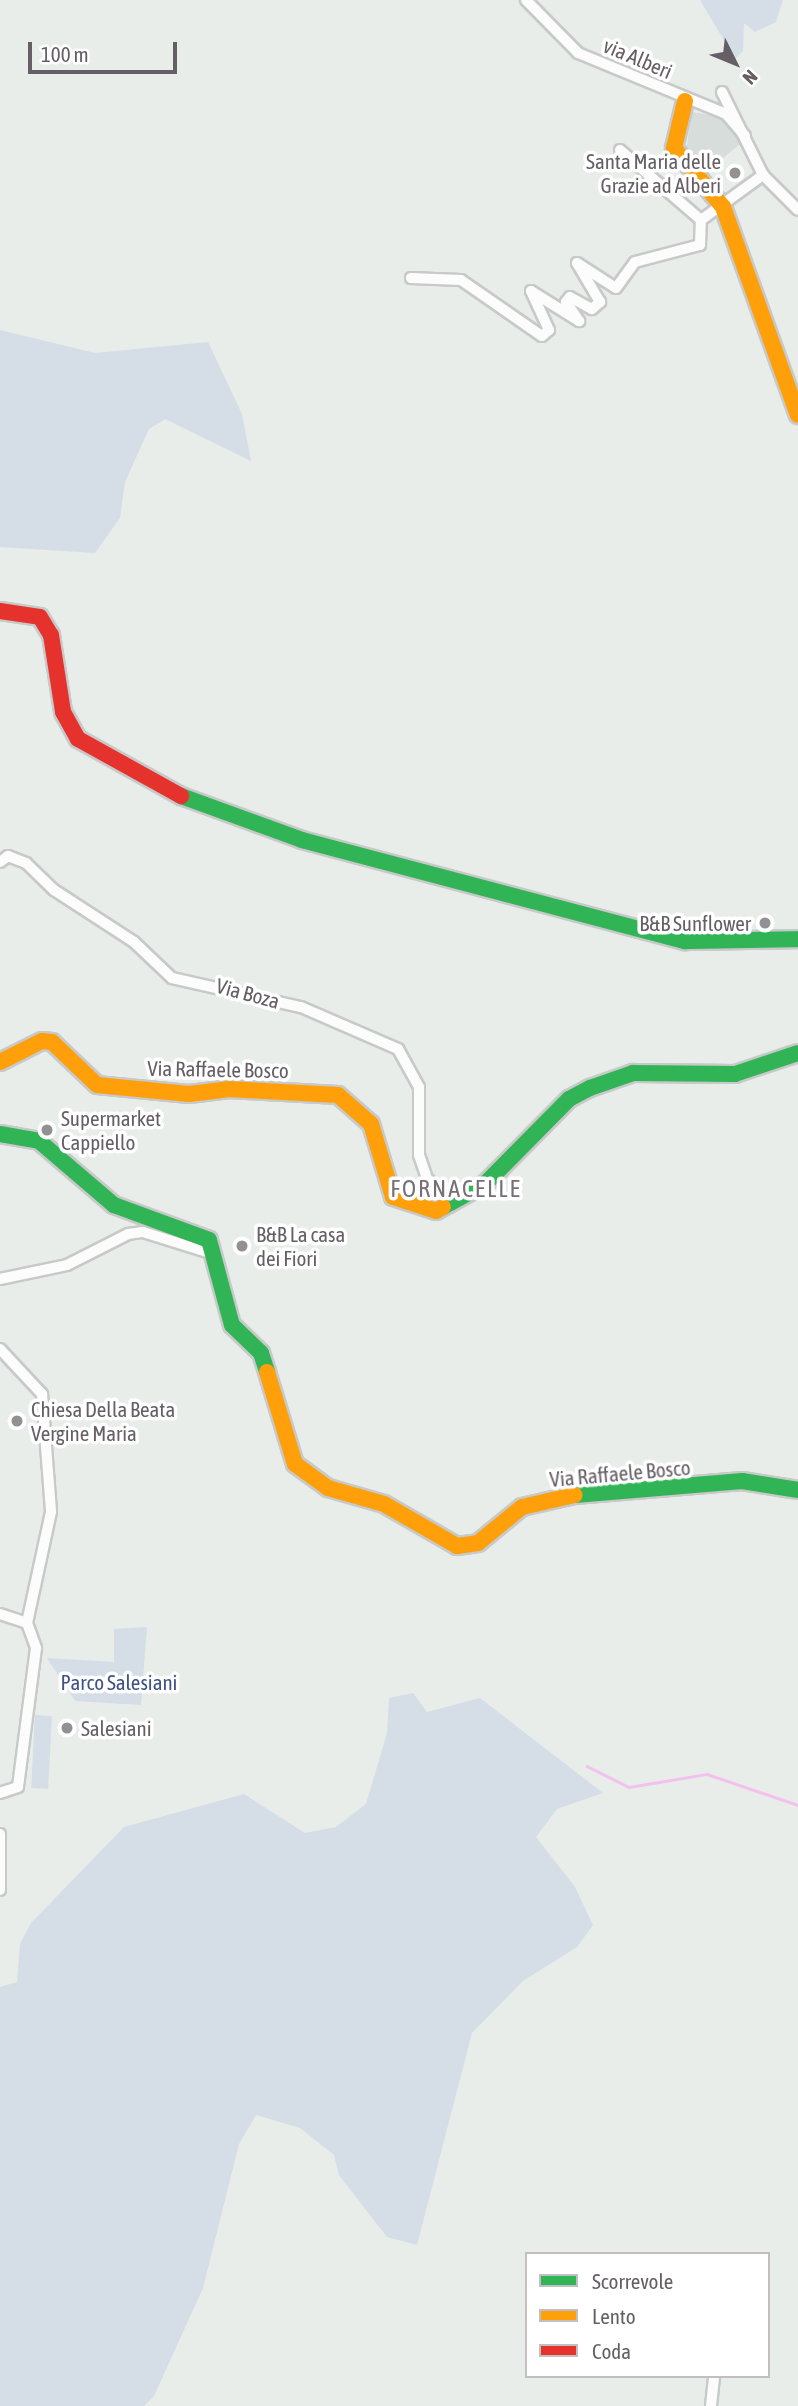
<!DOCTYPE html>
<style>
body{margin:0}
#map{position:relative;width:798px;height:2406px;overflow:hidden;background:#e8edea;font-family:"Asap Condensed",sans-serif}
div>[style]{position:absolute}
.education>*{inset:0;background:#d7ddda}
.green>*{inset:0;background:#d5dde7;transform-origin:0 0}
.stream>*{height:2.5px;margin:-1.25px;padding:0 1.25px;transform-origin:1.25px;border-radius:1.25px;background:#f2c1ee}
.roads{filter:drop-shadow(2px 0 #c8c9c9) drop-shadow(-2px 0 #c8c9c9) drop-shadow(0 2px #c8c9c9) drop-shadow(0 -2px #c8c9c9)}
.street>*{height:10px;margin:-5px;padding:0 5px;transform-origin:5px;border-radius:5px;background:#fcfcfc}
.fast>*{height:16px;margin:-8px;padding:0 8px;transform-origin:8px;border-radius:8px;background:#30b455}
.slow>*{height:16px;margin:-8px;padding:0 8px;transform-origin:8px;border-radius:8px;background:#ff9f0a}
.jam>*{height:16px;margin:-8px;padding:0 8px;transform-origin:8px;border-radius:8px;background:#e5322d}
.dots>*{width:19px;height:19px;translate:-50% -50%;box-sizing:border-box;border:4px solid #fff;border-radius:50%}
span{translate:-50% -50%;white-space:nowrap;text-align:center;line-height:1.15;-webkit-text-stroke:7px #fff;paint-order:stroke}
.street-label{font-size:21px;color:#655e64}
.poi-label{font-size:21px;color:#655e64}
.right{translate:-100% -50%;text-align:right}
.left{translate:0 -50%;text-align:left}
.park-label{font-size:21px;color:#3e5284}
.quarter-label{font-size:24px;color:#776f76;letter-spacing:2px}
.legend{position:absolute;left:525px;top:2252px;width:245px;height:126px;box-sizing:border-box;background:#fff;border:2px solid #c1bfc1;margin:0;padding:9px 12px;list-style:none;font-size:21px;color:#655e64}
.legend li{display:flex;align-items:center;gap:14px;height:35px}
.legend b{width:35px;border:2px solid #c1bfc1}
.north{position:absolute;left:700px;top:28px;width:70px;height:70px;-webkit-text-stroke:5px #fff;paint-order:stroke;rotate:133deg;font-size:19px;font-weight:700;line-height:28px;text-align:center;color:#655e64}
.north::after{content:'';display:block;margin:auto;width:24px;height:32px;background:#655e64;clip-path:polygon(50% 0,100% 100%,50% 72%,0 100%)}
.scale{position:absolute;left:28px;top:42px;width:149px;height:32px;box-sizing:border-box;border:4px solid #655e64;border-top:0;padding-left:9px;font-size:21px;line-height:24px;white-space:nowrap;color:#655e64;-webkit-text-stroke:5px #fff;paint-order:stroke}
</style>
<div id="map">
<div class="education">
<i style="clip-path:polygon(692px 112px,727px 118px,745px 140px,705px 173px,686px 151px)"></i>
</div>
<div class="green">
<i style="clip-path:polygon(700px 0,783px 0,776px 22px,755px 32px,744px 23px,743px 51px,735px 59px)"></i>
<i style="clip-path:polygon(0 330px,95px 353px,208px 342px,242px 414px,251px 461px,165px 419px,149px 429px,125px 482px,120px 518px,95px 553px,0 547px)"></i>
<i style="clip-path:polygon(147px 1627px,141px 1705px,75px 1701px,47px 1658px,114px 1662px,114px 1629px)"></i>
<i style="clip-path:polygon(413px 1693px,427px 1712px,480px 1698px,603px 1793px,557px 1809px,536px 1837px,575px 1887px,593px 1925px,577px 1947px,523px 1981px,472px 2033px,417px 2245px,387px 2237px,339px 2175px,334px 2155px,300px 2128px,256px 2115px,239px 2144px,203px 2288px,154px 2396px,144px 2406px,0 2406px,0 1987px,17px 1982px,20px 1944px,31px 1923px,124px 1827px,244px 1794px,305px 1833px,336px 1827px,366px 1804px,387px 1733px,389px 1698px)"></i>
<i style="left:35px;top:1715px;width:17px;height:73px;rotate:3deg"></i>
</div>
<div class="stream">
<i style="left:587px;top:1766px;width:47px;rotate:26.6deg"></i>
<i style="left:629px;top:1787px;width:79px;rotate:-9.5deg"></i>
<i style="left:707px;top:1774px;width:96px;rotate:18.8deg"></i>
</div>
<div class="roads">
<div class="street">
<i style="left:526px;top:0;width:74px;rotate:45.5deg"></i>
<i style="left:578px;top:53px;width:160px;rotate:22.4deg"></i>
<i style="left:726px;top:114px;width:29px;rotate:49deg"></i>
<i style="left:722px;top:92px;width:93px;rotate:63.7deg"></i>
<i style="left:763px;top:175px;width:49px;rotate:45deg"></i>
<i style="left:620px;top:150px;width:107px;rotate:40.8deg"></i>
<i style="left:701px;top:220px;width:77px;rotate:-36deg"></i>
<i style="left:411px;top:278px;width:50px;rotate:2.3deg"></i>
<i style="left:461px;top:280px;width:98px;rotate:34.7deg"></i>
<i style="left:542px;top:336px;width:9px;rotate:-41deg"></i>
<i style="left:549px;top:330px;width:43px;rotate:-114.8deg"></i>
<i style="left:531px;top:291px;width:57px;rotate:32deg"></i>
<i style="left:579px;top:321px;width:23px;rotate:-124deg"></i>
<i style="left:566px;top:302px;width:6px;rotate:-51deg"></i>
<i style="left:570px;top:297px;width:25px;rotate:29deg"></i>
<i style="left:592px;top:309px;width:11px;rotate:-41deg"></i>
<i style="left:600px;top:302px;width:45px;rotate:-120.5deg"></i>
<i style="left:577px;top:263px;width:46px;rotate:32.7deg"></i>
<i style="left:616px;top:288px;width:32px;rotate:-54deg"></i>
<i style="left:635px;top:262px;width:67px;rotate:-14.7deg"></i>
<i style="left:700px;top:245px;width:25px;rotate:-88deg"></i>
<i style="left:0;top:862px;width:10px;rotate:-37deg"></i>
<i style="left:8px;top:856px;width:19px;rotate:21deg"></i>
<i style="left:26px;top:863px;width:39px;rotate:44deg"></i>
<i style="left:54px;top:890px;width:95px;rotate:33deg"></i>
<i style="left:134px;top:942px;width:52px;rotate:43.5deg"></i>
<i style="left:172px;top:978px;width:132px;rotate:12.7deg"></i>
<i style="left:301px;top:1007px;width:106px;rotate:23.4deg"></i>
<i style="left:398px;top:1049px;width:43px;rotate:61.1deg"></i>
<i style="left:419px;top:1087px;width:68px;rotate:90deg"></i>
<i style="left:419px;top:1155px;width:21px;rotate:71deg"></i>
<i style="left:429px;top:1180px;width:34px;rotate:53deg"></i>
<i style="left:0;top:1279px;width:68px;rotate:-11.8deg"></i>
<i style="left:67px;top:1265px;width:68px;rotate:-26.9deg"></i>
<i style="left:128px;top:1234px;width:15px;rotate:-8deg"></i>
<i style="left:143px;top:1232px;width:73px;rotate:17.4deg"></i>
<i style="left:0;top:1349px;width:62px;rotate:47deg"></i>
<i style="left:42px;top:1394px;width:118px;rotate:85.6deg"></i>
<i style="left:51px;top:1512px;width:114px;rotate:102.2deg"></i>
<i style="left:27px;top:1623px;width:27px;rotate:70deg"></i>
<i style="left:36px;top:1648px;width:140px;rotate:97.4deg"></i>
<i style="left:18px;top:1787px;width:19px;rotate:162deg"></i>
<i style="left:0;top:1614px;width:28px;rotate:18deg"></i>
<i style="left:0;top:1834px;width:56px;rotate:90deg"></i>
<i style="left:711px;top:2406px;width:30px;rotate:-84deg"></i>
</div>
<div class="fast">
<i style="left:181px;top:796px;width:129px;rotate:20deg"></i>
<i style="left:302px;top:840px;width:396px;rotate:14.8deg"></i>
<i style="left:685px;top:941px;width:113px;rotate:-1deg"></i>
<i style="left:0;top:1134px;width:40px;rotate:10deg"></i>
<i style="left:39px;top:1141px;width:99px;rotate:40.5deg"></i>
<i style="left:114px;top:1205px;width:101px;rotate:20.2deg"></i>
<i style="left:209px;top:1240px;width:88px;rotate:74.9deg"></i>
<i style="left:232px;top:1325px;width:40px;rotate:44deg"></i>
<i style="left:261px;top:1353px;width:20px;rotate:72deg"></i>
<i style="left:443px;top:1207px;width:48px;rotate:-28.7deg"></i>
<i style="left:485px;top:1184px;width:120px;rotate:-45.3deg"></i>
<i style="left:569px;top:1099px;width:24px;rotate:-28deg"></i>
<i style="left:590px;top:1088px;width:46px;rotate:-19.2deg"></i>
<i style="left:633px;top:1073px;width:102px;rotate:0.6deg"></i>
<i style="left:735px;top:1074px;width:66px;rotate:-18.4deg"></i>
<i style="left:575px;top:1495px;width:168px;rotate:-4.8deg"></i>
<i style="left:742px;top:1481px;width:57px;rotate:9.1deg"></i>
</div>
<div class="slow">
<i style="left:685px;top:101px;width:48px;rotate:103.2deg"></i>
<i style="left:674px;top:148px;width:77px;rotate:50.3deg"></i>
<i style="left:723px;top:207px;width:221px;rotate:70.2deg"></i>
<i style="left:0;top:1062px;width:47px;rotate:-26.6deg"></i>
<i style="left:42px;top:1041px;width:10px;rotate:6deg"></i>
<i style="left:52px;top:1042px;width:62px;rotate:43.7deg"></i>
<i style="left:97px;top:1085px;width:92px;rotate:5.6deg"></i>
<i style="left:189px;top:1094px;width:39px;rotate:-7deg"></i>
<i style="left:228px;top:1089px;width:110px;rotate:3.1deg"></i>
<i style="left:338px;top:1095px;width:44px;rotate:41.3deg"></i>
<i style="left:371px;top:1124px;width:76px;rotate:73.2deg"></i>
<i style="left:393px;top:1197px;width:45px;rotate:18deg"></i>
<i style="left:436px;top:1211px;width:8px;rotate:-30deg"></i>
<i style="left:267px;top:1372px;width:96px;rotate:73.1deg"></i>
<i style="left:295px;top:1464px;width:41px;rotate:36deg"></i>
<i style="left:328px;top:1488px;width:58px;rotate:15.9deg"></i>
<i style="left:384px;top:1504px;width:84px;rotate:29.9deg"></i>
<i style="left:457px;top:1546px;width:21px;rotate:-8deg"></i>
<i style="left:478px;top:1543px;width:57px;rotate:-39.3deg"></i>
<i style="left:522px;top:1507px;width:54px;rotate:-12.8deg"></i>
</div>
<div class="jam">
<i style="left:0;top:611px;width:40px;rotate:8.5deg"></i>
<i style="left:40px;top:617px;width:21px;rotate:59deg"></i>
<i style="left:51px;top:635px;width:78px;rotate:81.1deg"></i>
<i style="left:63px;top:712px;width:31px;rotate:61deg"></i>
<i style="left:78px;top:739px;width:118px;rotate:29deg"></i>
</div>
</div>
<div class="dots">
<i style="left:735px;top:173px;background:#939093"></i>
<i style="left:765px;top:923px;background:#939093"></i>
<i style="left:47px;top:1130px;background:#939093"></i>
<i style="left:242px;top:1246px;background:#939093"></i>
<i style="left:17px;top:1421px;background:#939093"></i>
<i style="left:67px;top:1728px;background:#939093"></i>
</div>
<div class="street-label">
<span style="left:638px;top:58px;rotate:23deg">via Alberi</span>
<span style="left:248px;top:993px;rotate:15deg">Via Boza</span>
<span style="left:218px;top:1069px;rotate:1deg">Via Raffaele Bosco</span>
<span style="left:620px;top:1473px;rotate:-5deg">Via Raffaele Bosco</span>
</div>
<div class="poi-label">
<span class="right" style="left:721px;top:173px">Santa Maria delle<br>Grazie ad Alberi</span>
<span class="right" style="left:751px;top:923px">B&amp;B Sunflower</span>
<span class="left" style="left:61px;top:1130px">Supermarket<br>Cappiello</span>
<span class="left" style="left:256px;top:1246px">B&amp;B La casa<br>dei Fiori</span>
<span class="left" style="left:31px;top:1421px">Chiesa Della Beata<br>Vergine Maria</span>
<span class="left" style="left:81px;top:1728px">Salesiani</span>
</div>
<div class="park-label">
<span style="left:119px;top:1682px">Parco Salesiani</span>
</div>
<div class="quarter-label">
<span style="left:456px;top:1189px">FORNACELLE</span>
</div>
<ul class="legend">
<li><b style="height:9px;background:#30b455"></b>Scorrevole</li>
<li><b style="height:9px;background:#ff9f0a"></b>Lento</li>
<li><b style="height:9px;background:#e5322d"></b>Coda</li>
</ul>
<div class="north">N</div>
<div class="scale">100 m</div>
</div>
